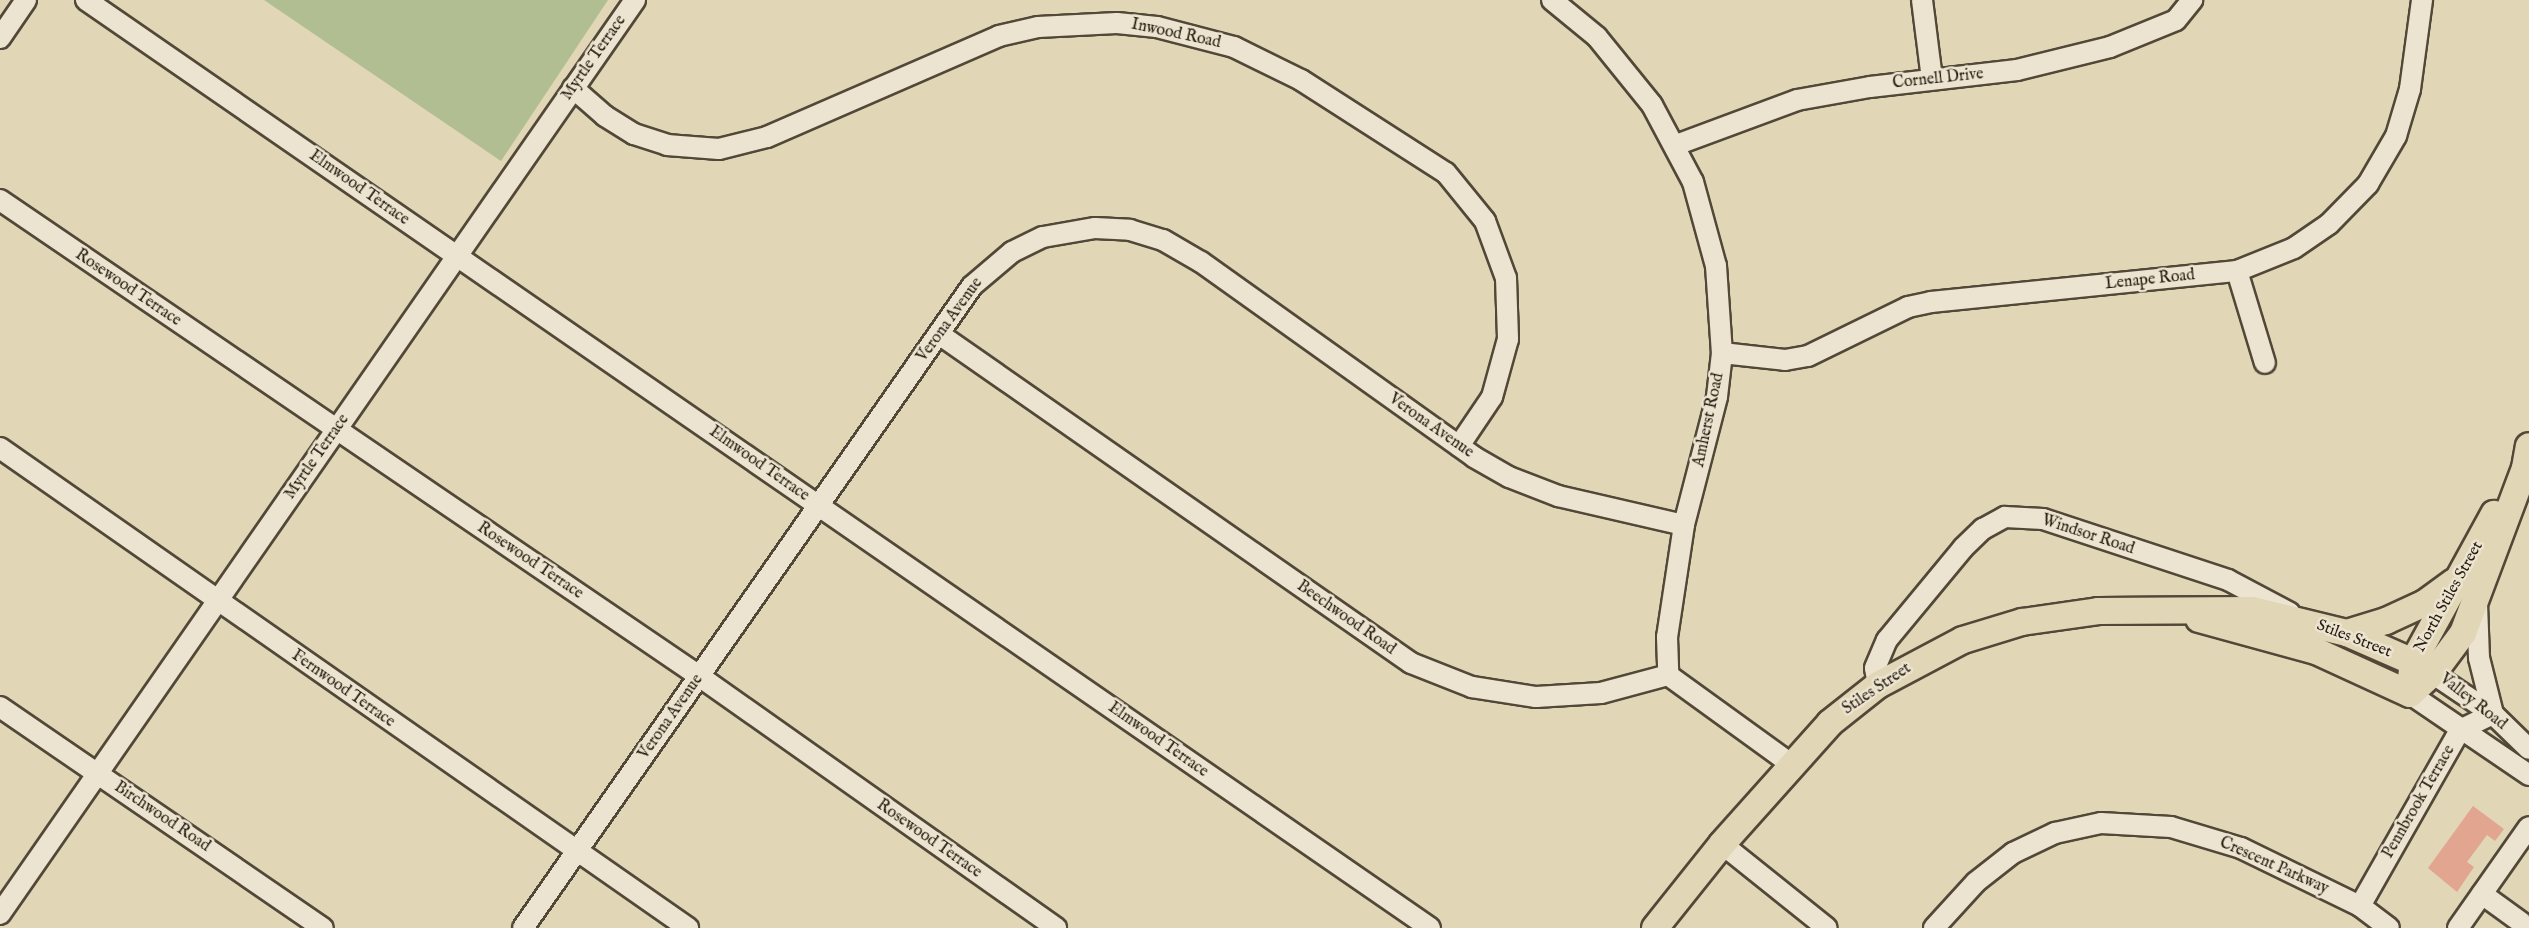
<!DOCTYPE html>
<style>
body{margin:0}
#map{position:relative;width:2529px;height:928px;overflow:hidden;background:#e1d6b6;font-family:"IM FELL English",serif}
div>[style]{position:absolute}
.green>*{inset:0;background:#b0be91}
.building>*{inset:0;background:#e2a690}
.roads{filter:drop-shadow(2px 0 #524838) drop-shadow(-2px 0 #524838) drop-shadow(0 2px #524838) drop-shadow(0 -2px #524838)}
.minor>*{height:20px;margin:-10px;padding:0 10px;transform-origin:10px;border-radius:10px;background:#ece4d0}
.major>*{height:26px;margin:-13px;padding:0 13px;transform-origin:13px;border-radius:13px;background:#e1d6b6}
span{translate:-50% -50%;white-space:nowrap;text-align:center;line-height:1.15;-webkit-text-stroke:5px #ece4d0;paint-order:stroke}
.street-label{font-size:16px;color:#23190e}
</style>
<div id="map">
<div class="green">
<i style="clip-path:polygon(264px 0,608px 0,501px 161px)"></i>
</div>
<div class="building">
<i style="clip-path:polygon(2473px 806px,2504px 829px,2495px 841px,2487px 835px,2467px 862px,2474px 867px,2457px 892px,2428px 868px)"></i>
</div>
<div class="roads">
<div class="minor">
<i style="left:86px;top:0;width:1633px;rotate:34.62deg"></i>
<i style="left:1552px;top:0;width:58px;rotate:39.4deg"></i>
<i style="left:1597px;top:37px;width:87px;rotate:51deg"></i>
<i style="left:1652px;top:105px;width:87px;rotate:62deg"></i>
<i style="left:1693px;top:182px;width:87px;rotate:74.7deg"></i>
<i style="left:1716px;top:266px;width:87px;rotate:86.1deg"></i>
<i style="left:1722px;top:353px;width:44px;rotate:96.5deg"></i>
<i style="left:1717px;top:397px;width:132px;rotate:104.5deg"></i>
<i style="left:1684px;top:525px;width:113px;rotate:98.6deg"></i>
<i style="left:1667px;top:637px;width:38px;rotate:88deg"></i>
<i style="left:1922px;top:0;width:80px;rotate:82.8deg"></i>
<i style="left:0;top:38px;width:46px;rotate:-55.6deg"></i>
<i style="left:573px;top:88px;width:43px;rotate:41.2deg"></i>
<i style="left:605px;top:116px;width:34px;rotate:32deg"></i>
<i style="left:634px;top:134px;width:35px;rotate:18deg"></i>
<i style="left:667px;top:145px;width:52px;rotate:4.4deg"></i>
<i style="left:719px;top:149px;width:49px;rotate:-14deg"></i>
<i style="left:767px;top:137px;width:253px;rotate:-23.5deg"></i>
<i style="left:999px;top:36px;width:40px;rotate:-13deg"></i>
<i style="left:1038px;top:27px;width:79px;rotate:-2.9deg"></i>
<i style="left:1117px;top:23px;width:40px;rotate:5.7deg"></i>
<i style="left:1157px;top:27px;width:80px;rotate:14.6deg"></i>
<i style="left:1234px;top:47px;width:75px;rotate:26.2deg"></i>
<i style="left:1301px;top:80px;width:172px;rotate:32.7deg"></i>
<i style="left:1446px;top:173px;width:62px;rotate:50.9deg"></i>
<i style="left:1485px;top:221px;width:61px;rotate:69.8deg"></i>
<i style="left:1506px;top:278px;width:61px;rotate:88.1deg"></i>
<i style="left:1508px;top:339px;width:60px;rotate:105.4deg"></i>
<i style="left:1492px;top:397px;width:59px;rotate:124deg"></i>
<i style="left:1676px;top:145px;width:129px;rotate:-20.4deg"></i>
<i style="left:1797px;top:100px;width:74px;rotate:-10.1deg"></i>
<i style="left:1870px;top:87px;width:148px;rotate:-6.6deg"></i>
<i style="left:2017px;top:70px;width:96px;rotate:-13.9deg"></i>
<i style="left:2110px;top:47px;width:71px;rotate:-22.2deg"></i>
<i style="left:2176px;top:20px;width:26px;rotate:-51deg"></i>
<i style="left:0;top:200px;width:846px;rotate:34.25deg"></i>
<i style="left:699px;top:676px;width:437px;rotate:35.2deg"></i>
<i style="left:2237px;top:271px;width:96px;rotate:73.1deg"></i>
<i style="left:939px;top:334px;width:575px;rotate:34.88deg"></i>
<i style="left:1411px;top:663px;width:66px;rotate:21.5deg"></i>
<i style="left:1472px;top:687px;width:65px;rotate:8.9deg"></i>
<i style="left:1536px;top:697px;width:65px;rotate:-3.5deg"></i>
<i style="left:1601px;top:693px;width:69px;rotate:-15deg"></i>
<i style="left:1722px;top:353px;width:63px;rotate:6.3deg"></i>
<i style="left:1785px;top:360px;width:23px;rotate:-10deg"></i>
<i style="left:1808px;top:356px;width:111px;rotate:-26.1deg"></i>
<i style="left:1908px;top:307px;width:24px;rotate:-12deg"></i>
<i style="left:1931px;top:302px;width:308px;rotate:-5.8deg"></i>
<i style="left:2237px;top:271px;width:61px;rotate:-22deg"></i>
<i style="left:2294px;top:248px;width:42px;rotate:-34.4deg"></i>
<i style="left:2329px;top:224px;width:56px;rotate:-45.7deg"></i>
<i style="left:2368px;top:184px;width:56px;rotate:-59.7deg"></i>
<i style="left:2396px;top:136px;width:49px;rotate:-73.4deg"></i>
<i style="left:2410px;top:89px;width:90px;rotate:-82.3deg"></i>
<i style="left:0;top:448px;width:839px;rotate:34.9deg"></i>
<i style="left:2423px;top:667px;width:84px;rotate:33.9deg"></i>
<i style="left:2493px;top:714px;width:50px;rotate:44.2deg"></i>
<i style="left:1668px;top:675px;width:152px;rotate:35.9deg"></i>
<i style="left:1878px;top:685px;width:17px;rotate:-100deg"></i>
<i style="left:1875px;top:668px;width:30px;rotate:-67deg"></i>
<i style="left:1887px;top:640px;width:119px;rotate:-50.4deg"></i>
<i style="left:1963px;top:548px;width:28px;rotate:-44deg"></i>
<i style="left:1983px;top:529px;width:25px;rotate:-29deg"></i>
<i style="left:2005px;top:517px;width:38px;rotate:3deg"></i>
<i style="left:2043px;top:519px;width:195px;rotate:18.2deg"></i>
<i style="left:2228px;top:580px;width:70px;rotate:28deg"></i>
<i style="left:2410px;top:694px;width:144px;rotate:34.2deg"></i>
<i style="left:0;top:707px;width:391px;rotate:34.4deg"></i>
<i style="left:1722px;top:844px;width:134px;rotate:38.7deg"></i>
<i style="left:2482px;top:894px;width:49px;rotate:35.9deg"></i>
<i style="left:2360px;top:906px;width:202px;rotate:-60.4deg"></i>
<i style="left:2460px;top:730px;width:37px;rotate:-26deg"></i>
<i style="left:2493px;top:714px;width:58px;rotate:-104deg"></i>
<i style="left:2479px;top:658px;width:54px;rotate:-92.1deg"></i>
<i style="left:0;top:914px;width:1113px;rotate:-55.21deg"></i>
<i style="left:523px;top:928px;width:783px;rotate:-55.03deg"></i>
<i style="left:972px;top:286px;width:52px;rotate:-40.4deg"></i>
<i style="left:1012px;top:252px;width:34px;rotate:-26deg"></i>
<i style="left:1043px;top:237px;width:53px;rotate:-9.8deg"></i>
<i style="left:1095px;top:228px;width:35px;rotate:3deg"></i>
<i style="left:1130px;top:230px;width:34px;rotate:17deg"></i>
<i style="left:1163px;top:240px;width:44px;rotate:30.1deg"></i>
<i style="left:1201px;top:262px;width:335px;rotate:35.5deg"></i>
<i style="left:1474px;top:457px;width:40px;rotate:29.7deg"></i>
<i style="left:1509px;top:477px;width:53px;rotate:21.2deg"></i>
<i style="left:1558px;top:496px;width:129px;rotate:13deg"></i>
<i style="left:1934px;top:928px;width:62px;rotate:-47.6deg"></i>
<i style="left:1976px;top:882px;width:47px;rotate:-38.1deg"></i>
<i style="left:2013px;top:853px;width:47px;rotate:-25.5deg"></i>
<i style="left:2055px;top:833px;width:47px;rotate:-12.3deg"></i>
<i style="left:2101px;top:823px;width:70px;rotate:3.3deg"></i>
<i style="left:2171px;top:827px;width:73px;rotate:16.7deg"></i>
<i style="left:2241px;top:848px;width:132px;rotate:26deg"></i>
<i style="left:2360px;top:906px;width:36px;rotate:37deg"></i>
<i style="left:2458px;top:928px;width:123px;rotate:-54.9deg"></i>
</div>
<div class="major">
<i style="left:2199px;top:619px;width:121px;rotate:15.3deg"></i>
<i style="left:2316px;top:651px;width:103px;rotate:24.6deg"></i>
<i style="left:2347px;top:633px;width:41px;rotate:-17.1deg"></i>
<i style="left:2386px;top:621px;width:43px;rotate:-24.8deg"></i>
<i style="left:2425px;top:603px;width:36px;rotate:-36deg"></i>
<i style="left:2411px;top:678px;width:16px;rotate:-83deg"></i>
<i style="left:2413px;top:662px;width:169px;rotate:-61.3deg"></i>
<i style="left:2410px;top:694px;width:33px;rotate:-43deg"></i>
<i style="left:2434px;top:672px;width:49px;rotate:-53.4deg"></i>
<i style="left:2463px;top:633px;width:176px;rotate:-69.4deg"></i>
<i style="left:2525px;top:468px;width:22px;rotate:-80deg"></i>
<i style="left:1655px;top:928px;width:107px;rotate:-51.4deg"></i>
<i style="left:1722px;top:844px;width:162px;rotate:-48.2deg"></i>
<i style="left:1830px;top:723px;width:61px;rotate:-38.4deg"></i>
<i style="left:1878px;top:685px;width:96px;rotate:-27.9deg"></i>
<i style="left:1963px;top:640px;width:62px;rotate:-17deg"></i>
<i style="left:2022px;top:622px;width:77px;rotate:-8.2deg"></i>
<i style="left:2098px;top:611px;width:154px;rotate:-0.4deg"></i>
<i style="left:2252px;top:610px;width:98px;rotate:13.6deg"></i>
<i style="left:2347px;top:633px;width:72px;rotate:23.7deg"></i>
</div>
</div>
<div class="street-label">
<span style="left:1176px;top:34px;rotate:12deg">Inwood Road</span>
<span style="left:594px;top:58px;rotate:-55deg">Myrtle Terrace</span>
<span style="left:1938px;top:79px;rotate:-6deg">Cornell Drive</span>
<span style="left:359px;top:188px;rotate:35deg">Elmwood Terrace</span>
<span style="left:2150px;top:280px;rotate:-6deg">Lenape Road</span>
<span style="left:128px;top:288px;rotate:34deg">Rosewood Terrace</span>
<span style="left:950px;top:320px;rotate:-54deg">Verona Avenue</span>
<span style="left:1709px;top:420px;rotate:-78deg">Amherst Road</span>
<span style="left:1431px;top:426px;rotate:35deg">Verona Avenue</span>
<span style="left:317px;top:457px;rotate:-55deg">Myrtle Terrace</span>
<span style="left:759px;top:464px;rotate:35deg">Elmwood Terrace</span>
<span style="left:2088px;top:535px;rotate:18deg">Windsor Road</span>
<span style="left:530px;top:561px;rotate:34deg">Rosewood Terrace</span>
<span style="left:2449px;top:597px;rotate:-61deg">North Stiles Street</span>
<span style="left:1346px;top:618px;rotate:35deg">Beechwood Road</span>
<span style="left:2354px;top:639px;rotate:21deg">Stiles Street</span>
<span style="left:343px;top:689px;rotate:35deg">Fernwood Terrace</span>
<span style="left:1877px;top:689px;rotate:-34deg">Stiles Street</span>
<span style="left:2473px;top:702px;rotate:38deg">Valley Road</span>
<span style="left:671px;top:717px;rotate:-55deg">Verona Avenue</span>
<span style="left:1158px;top:740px;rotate:35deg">Elmwood Terrace</span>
<span style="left:2419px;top:802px;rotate:-60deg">Pennbrook Terrace</span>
<span style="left:162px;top:817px;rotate:34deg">Birchwood Road</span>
<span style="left:929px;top:839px;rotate:35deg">Rosewood Terrace</span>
<span style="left:2274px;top:866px;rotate:24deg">Crescent Parkway</span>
</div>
</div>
